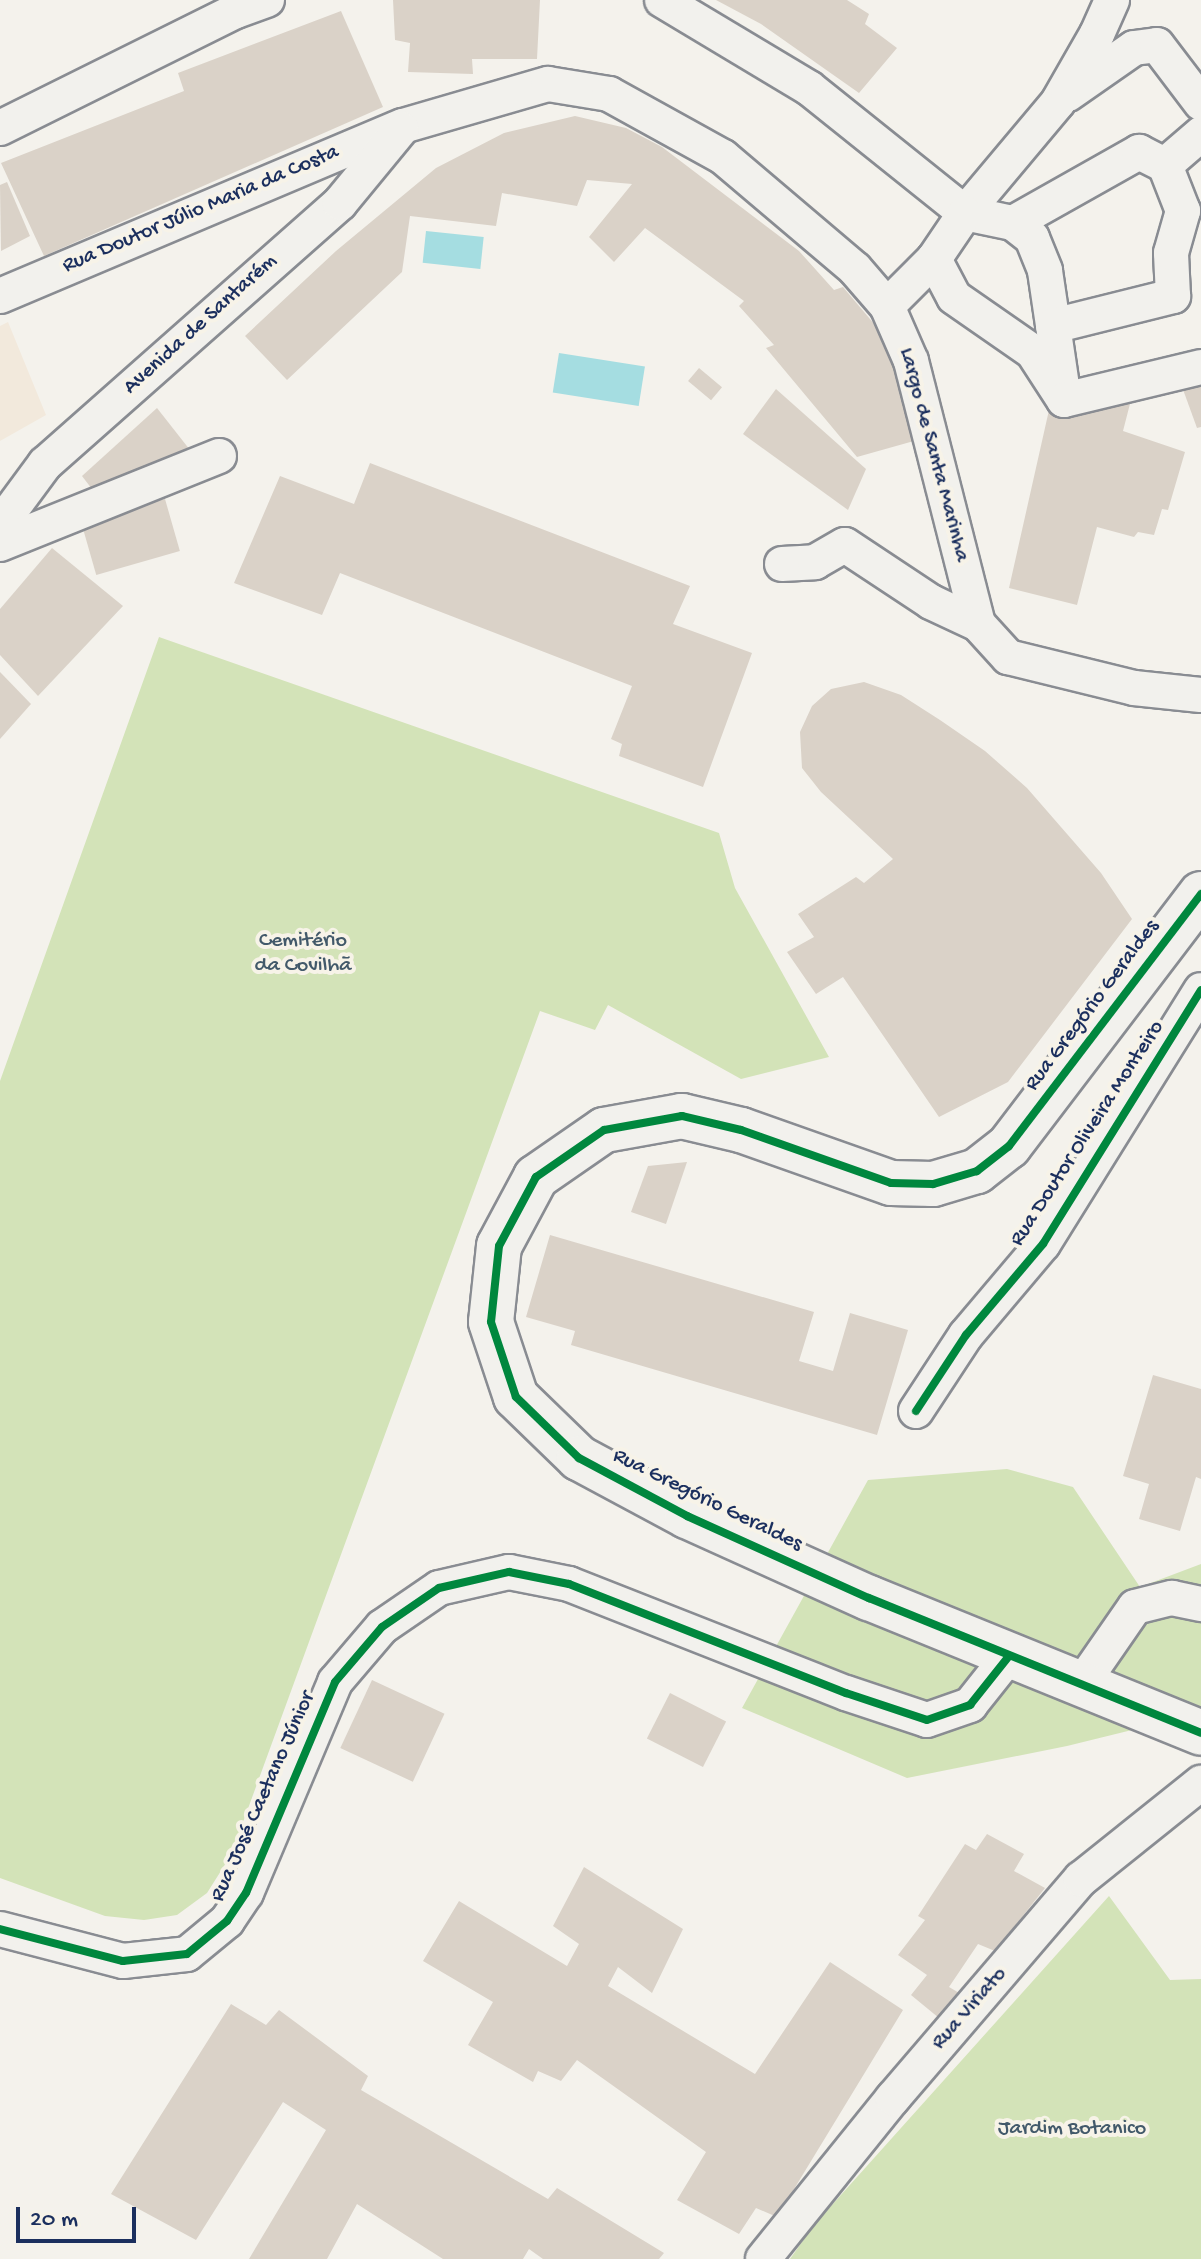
<!DOCTYPE html>
<meta charset="utf-8">
<style>
body{margin:0}
#map{position:relative;width:1201px;height:2259px;overflow:hidden;background:#f4f2ec;font-family:"Gochi Hand",sans-serif}
div>[style]{position:absolute}
.built>*{inset:0;background:#f2e9dc}
.green>*{inset:0;background:#d3e3b8}
.water>*{inset:0;background:#a5dde1;transform-origin:0 0}
.building>*{inset:0;background:#dad2c8;transform-origin:0 0}
.roads{filter:drop-shadow(2px 0 #898c92) drop-shadow(-2px 0 #898c92) drop-shadow(0 2px #898c92) drop-shadow(0 -2px #898c92)}
.street>*{height:34px;margin:-17px;padding:0 17px;transform-origin:17px;border-radius:17px;background:#f2f1ed}
.secondary>*{height:44px;margin:-22px;padding:0 22px;transform-origin:22px;border-radius:22px;background:#f2f1ed}
.cycleway>*{height:8px;margin:-4px;padding:0 4px;transform-origin:4px;border-radius:4px;background:#00873e}
span{translate:-50% -50%;white-space:nowrap;text-align:center;line-height:1.15;-webkit-text-stroke:8px #f7f3e8;paint-order:stroke}
.street-label{font-size:22px;color:#1b2f5e}
.park-label{font-size:22px;color:#42596a}
.scale{position:absolute;left:16px;top:2207px;width:120px;height:36px;box-sizing:border-box;border:4px solid #1b2f5e;border-top:0;padding-left:10px;font-size:24px;line-height:28px;white-space:nowrap;color:#1b2f5e;-webkit-text-stroke:6px #f7f3e8;paint-order:stroke}
</style>
<div id="map">
<div class="built">
<i style="clip-path:polygon(8px 322px,46px 415px,0 441px,0 326px)"></i>
</div>
<div class="green">
<i style="clip-path:polygon(159px 637px,719px 833px,735px 888px,829px 1057px,741px 1079px,608px 1005px,595px 1030px,540px 1011px,231px 1855px,207px 1893px,177px 1915px,144px 1920px,105px 1916px,0 1878px,0 1081px)"></i>
<i style="clip-path:polygon(1007px 1469px,1073px 1487px,1140px 1587px,1201px 1564px,1201px 1713px,1067px 1746px,907px 1778px,742px 1708px,868px 1480px)"></i>
<i style="clip-path:polygon(1109px 1896px,1170px 1980px,1201px 1979px,1201px 2259px,790px 2259px,814px 2225px)"></i>
</div>
<div class="water">
<i style="left:426px;top:231px;width:58px;height:32px;rotate:6deg"></i>
<i style="left:559px;top:353px;width:87px;height:40px;rotate:9deg"></i>
</div>
<div class="building">
<i style="clip-path:polygon(393px 0,540px 0,537px 59px,472px 59px,473px 74px,408px 72px,410px 43px,395px 40px)"></i>
<i style="clip-path:polygon(716px 0,847px 0,869px 14px,865px 24px,897px 48px,859px 93px,761px 24px)"></i>
<i style="clip-path:polygon(341px 11px,383px 107px,44px 256px,1px 163px,184px 91px,178px 73px)"></i>
<i style="clip-path:polygon(575px 116px,626px 128px,662px 147px,799px 251px,834px 290px,843px 287px,897px 351px,921px 439px,857px 457px,766px 348px,774px 345px,739px 306px,744px 301px,645px 228px,614px 262px,589px 237px,632px 184px,587px 180px,577px 206px,502px 193px,496px 226px,410px 216px,402px 272px,287px 380px,245px 336px,336px 251px,436px 168px,504px 133px)"></i>
<i style="clip-path:polygon(7px 182px,30px 236px,1px 251px,0 185px)"></i>
<i style="left:699px;top:368px;width:30px;height:17px;rotate:40deg"></i>
<i style="clip-path:polygon(1201px 379px,1201px 427px,1197px 428px,1181px 384px)"></i>
<i style="clip-path:polygon(776px 389px,866px 469px,848px 510px,743px 434px)"></i>
<i style="clip-path:polygon(1132px 396px,1123px 431px,1185px 452px,1168px 510px,1162px 509px,1154px 535px,1138px 532px,1134px 537px,1097px 527px,1077px 605px,1009px 588px,1049px 410px)"></i>
<i style="clip-path:polygon(157px 408px,190px 450px,95px 493px,82px 476px)"></i>
<i style="clip-path:polygon(370px 463px,690px 586px,673px 624px,752px 653px,703px 787px,619px 756px,622px 744px,611px 739px,632px 686px,340px 573px,322px 615px,234px 583px,280px 476px,354px 504px)"></i>
<i style="left:165px;top:499px;width:54px;height:87px;rotate:74deg"></i>
<i style="clip-path:polygon(52px 548px,123px 606px,38px 696px,0 655px,0 609px)"></i>
<i style="clip-path:polygon(0 672px,31px 704px,0 739px)"></i>
<i style="clip-path:polygon(864px 682px,901px 695px,940px 720px,985px 751px,1027px 788px,1101px 873px,1132px 919px,1008px 1082px,939px 1117px,843px 977px,816px 994px,787px 952px,814px 937px,798px 914px,856px 877px,864px 883px,893px 859px,821px 792px,802px 768px,800px 732px,812px 706px,831px 689px)"></i>
<i style="clip-path:polygon(687px 1162px,666px 1224px,631px 1212px,648px 1166px)"></i>
<i style="clip-path:polygon(550px 1235px,814px 1312px,799px 1361px,833px 1371px,850px 1313px,908px 1330px,877px 1435px,571px 1345px,575px 1331px,526px 1317px)"></i>
<i style="clip-path:polygon(1153px 1375px,1201px 1389px,1201px 1479px,1196px 1477px,1180px 1531px,1139px 1519px,1149px 1484px,1123px 1476px)"></i>
<i style="left:372px;top:1680px;width:80px;height:75px;rotate:25deg"></i>
<i style="left:670px;top:1693px;width:63px;height:51px;rotate:27deg"></i>
<i style="clip-path:polygon(987px 1834px,1024px 1854px,1014px 1871px,1045px 1888px,995px 1951px,978px 1944px,949px 1987px,961px 1994px,939px 2018px,911px 1995px,927px 1975px,898px 1955px,925px 1920px,918px 1916px,965px 1844px,976px 1850px)"></i>
<i style="clip-path:polygon(584px 1867px,683px 1929px,652px 1993px,618px 1967px,608px 1986px,755px 2074px,830px 1962px,903px 2010px,777px 2217px,756px 2208px,739px 2234px,677px 2200px,706px 2152px,577px 2060px,561px 2081px,538px 2071px,533px 2082px,468px 2045px,493px 2002px,423px 1961px,459px 1901px,567px 1966px,579px 1944px,553px 1926px)"></i>
<i style="clip-path:polygon(231px 2004px,266px 2025px,279px 2010px,368px 2076px,361px 2090px,548px 2199px,557px 2188px,664px 2253px,659px 2259px,543px 2259px,529px 2249px,523px 2259px,443px 2259px,357px 2204px,327px 2259px,249px 2259px,326px 2130px,283px 2102px,196px 2240px,111px 2194px)"></i>
</div>
<div class="roads">
<div class="street">
<i style="left:662px;top:0;width:171px;rotate:30.9deg"></i>
<i style="left:809px;top:88px;width:200px;rotate:38.7deg"></i>
<i style="left:965px;top:213px;width:145px;rotate:-50deg"></i>
<i style="left:1058px;top:102px;width:78px;rotate:-60.2deg"></i>
<i style="left:1097px;top:34px;width:37px;rotate:-66deg"></i>
<i style="left:1068px;top:94px;width:80px;rotate:-34.9deg"></i>
<i style="left:1134px;top:48px;width:23px;rotate:-7deg"></i>
<i style="left:1157px;top:45px;width:73px;rotate:52.8deg"></i>
<i style="left:0;top:128px;width:263px;rotate:-26.4deg"></i>
<i style="left:236px;top:11px;width:33px;rotate:-20deg"></i>
<i style="left:965px;top:213px;width:49px;rotate:11.8deg"></i>
<i style="left:1013px;top:223px;width:24px;rotate:38deg"></i>
<i style="left:1032px;top:238px;width:35px;rotate:68deg"></i>
<i style="left:1045px;top:271px;width:130px;rotate:81.6deg"></i>
<i style="left:1064px;top:400px;width:57px;rotate:-122.9deg"></i>
<i style="left:1033px;top:352px;width:96px;rotate:-145.2deg"></i>
<i style="left:954px;top:297px;width:43px;rotate:-117.8deg"></i>
<i style="left:934px;top:259px;width:55px;rotate:-56deg"></i>
<i style="left:1013px;top:223px;width:145px;rotate:-29.4deg"></i>
<i style="left:1139px;top:152px;width:29px;rotate:27deg"></i>
<i style="left:934px;top:259px;width:66px;rotate:135deg"></i>
<i style="left:887px;top:306px;width:60px;rotate:66.4deg"></i>
<i style="left:911px;top:361px;width:271px;rotate:75.7deg"></i>
<i style="left:0;top:296px;width:437px;rotate:-22.9deg"></i>
<i style="left:403px;top:126px;width:151px;rotate:-16.2deg"></i>
<i style="left:548px;top:84px;width:62px;rotate:9.3deg"></i>
<i style="left:609px;top:94px;width:130px;rotate:28.9deg"></i>
<i style="left:723px;top:157px;width:173px;rotate:40.3deg"></i>
<i style="left:855px;top:269px;width:49px;rotate:49.1deg"></i>
<i style="left:1053px;top:326px;width:124px;rotate:-14deg"></i>
<i style="left:1173px;top:296px;width:43px;rotate:-92.7deg"></i>
<i style="left:1171px;top:253px;width:44px;rotate:-74.1deg"></i>
<i style="left:1183px;top:211px;width:49px;rotate:-111.4deg"></i>
<i style="left:1165px;top:165px;width:48px;rotate:-40.7deg"></i>
<i style="left:1064px;top:400px;width:141px;rotate:-13.5deg"></i>
<i style="left:0;top:525px;width:76px;rotate:-53.6deg"></i>
<i style="left:45px;top:464px;width:394px;rotate:-41.5deg"></i>
<i style="left:340px;top:203px;width:96px;rotate:-50.5deg"></i>
<i style="left:0;top:544px;width:236px;rotate:-21.9deg"></i>
<i style="left:782px;top:564px;width:33px;rotate:-3deg"></i>
<i style="left:815px;top:562px;width:34px;rotate:-30deg"></i>
<i style="left:845px;top:545px;width:103px;rotate:33.5deg"></i>
<i style="left:931px;top:602px;width:52px;rotate:25.1deg"></i>
<i style="left:978px;top:624px;width:45px;rotate:47.7deg"></i>
<i style="left:1008px;top:657px;width:130px;rotate:13.8deg"></i>
<i style="left:1134px;top:688px;width:67px;rotate:6deg"></i>
<i style="left:916px;top:1411px;width:91px;rotate:-56.7deg"></i>
<i style="left:966px;top:1335px;width:119px;rotate:-49.8deg"></i>
<i style="left:1043px;top:1244px;width:299px;rotate:-58.1deg"></i>
<i style="left:1083px;top:1682px;width:91px;rotate:-55.3deg"></i>
<i style="left:1135px;top:1607px;width:38px;rotate:-14deg"></i>
<i style="left:1172px;top:1598px;width:30px;rotate:12deg"></i>
<i style="left:0;top:1929px;width:127px;rotate:14.6deg"></i>
<i style="left:123px;top:1961px;width:64px;rotate:-6.2deg"></i>
<i style="left:187px;top:1954px;width:52px;rotate:-39.5deg"></i>
<i style="left:227px;top:1921px;width:34px;rotate:-56deg"></i>
<i style="left:246px;top:1893px;width:229px;rotate:-67.1deg"></i>
<i style="left:335px;top:1682px;width:72px;rotate:-49.5deg"></i>
<i style="left:382px;top:1627px;width:69px;rotate:-34.4deg"></i>
<i style="left:439px;top:1588px;width:72px;rotate:-12.9deg"></i>
<i style="left:509px;top:1572px;width:61px;rotate:11.3deg"></i>
<i style="left:569px;top:1584px;width:298px;rotate:21.5deg"></i>
<i style="left:846px;top:1693px;width:85px;rotate:18.4deg"></i>
<i style="left:927px;top:1720px;width:46px;rotate:-19.2deg"></i>
<i style="left:970px;top:1705px;width:63px;rotate:-51.5deg"></i>
<i style="left:763px;top:2259px;width:207px;rotate:-51.1deg"></i>
<i style="left:893px;top:2098px;width:289px;rotate:-49.4deg"></i>
<i style="left:1081px;top:1879px;width:154px;rotate:-38.7deg"></i>
</div>
<div class="secondary">
<i style="left:1201px;top:894px;width:317px;rotate:127.3deg"></i>
<i style="left:1009px;top:1146px;width:41px;rotate:142deg"></i>
<i style="left:977px;top:1171px;width:46px;rotate:163.5deg"></i>
<i style="left:933px;top:1184px;width:42px;rotate:-178.6deg"></i>
<i style="left:891px;top:1183px;width:159px;rotate:-160.5deg"></i>
<i style="left:741px;top:1130px;width:61px;rotate:-166.7deg"></i>
<i style="left:682px;top:1116px;width:79px;rotate:169.8deg"></i>
<i style="left:604px;top:1130px;width:83px;rotate:145.3deg"></i>
<i style="left:536px;top:1177px;width:78px;rotate:118.2deg"></i>
<i style="left:499px;top:1246px;width:76px;rotate:96deg"></i>
<i style="left:491px;top:1322px;width:79px;rotate:71.6deg"></i>
<i style="left:516px;top:1397px;width:88px;rotate:44.1deg"></i>
<i style="left:579px;top:1458px;width:123px;rotate:28.2deg"></i>
<i style="left:687px;top:1516px;width:200px;rotate:24.3deg"></i>
<i style="left:869px;top:1598px;width:358px;rotate:22.1deg"></i>
</div>
</div>
<div class="cycleway">
<i style="left:1201px;top:894px;width:317px;rotate:127.3deg"></i>
<i style="left:1009px;top:1146px;width:41px;rotate:142deg"></i>
<i style="left:977px;top:1171px;width:46px;rotate:163.5deg"></i>
<i style="left:933px;top:1184px;width:42px;rotate:-178.6deg"></i>
<i style="left:891px;top:1183px;width:159px;rotate:-160.5deg"></i>
<i style="left:741px;top:1130px;width:61px;rotate:-166.7deg"></i>
<i style="left:682px;top:1116px;width:79px;rotate:169.8deg"></i>
<i style="left:604px;top:1130px;width:83px;rotate:145.3deg"></i>
<i style="left:536px;top:1177px;width:78px;rotate:118.2deg"></i>
<i style="left:499px;top:1246px;width:76px;rotate:96deg"></i>
<i style="left:491px;top:1322px;width:79px;rotate:71.6deg"></i>
<i style="left:516px;top:1397px;width:88px;rotate:44.1deg"></i>
<i style="left:579px;top:1458px;width:123px;rotate:28.2deg"></i>
<i style="left:687px;top:1516px;width:200px;rotate:24.3deg"></i>
<i style="left:869px;top:1598px;width:358px;rotate:22.1deg"></i>
<i style="left:916px;top:1411px;width:91px;rotate:-56.7deg"></i>
<i style="left:966px;top:1335px;width:119px;rotate:-49.8deg"></i>
<i style="left:1043px;top:1244px;width:299px;rotate:-58.1deg"></i>
<i style="left:0;top:1929px;width:127px;rotate:14.6deg"></i>
<i style="left:123px;top:1961px;width:64px;rotate:-6.2deg"></i>
<i style="left:187px;top:1954px;width:52px;rotate:-39.5deg"></i>
<i style="left:227px;top:1921px;width:34px;rotate:-56deg"></i>
<i style="left:246px;top:1893px;width:229px;rotate:-67.1deg"></i>
<i style="left:335px;top:1682px;width:72px;rotate:-49.5deg"></i>
<i style="left:382px;top:1627px;width:69px;rotate:-34.4deg"></i>
<i style="left:439px;top:1588px;width:72px;rotate:-12.9deg"></i>
<i style="left:509px;top:1572px;width:61px;rotate:11.3deg"></i>
<i style="left:569px;top:1584px;width:298px;rotate:21.5deg"></i>
<i style="left:846px;top:1693px;width:85px;rotate:18.4deg"></i>
<i style="left:927px;top:1720px;width:46px;rotate:-19.2deg"></i>
<i style="left:970px;top:1705px;width:63px;rotate:-51.5deg"></i>
</div>
<div class="street-label">
<span style="left:201px;top:210px;rotate:-23deg">Rua Doutor Júlio Maria da Costa</span>
<span style="left:201px;top:325px;rotate:-42deg">Avenida de Santarém</span>
<span style="left:933px;top:455px;rotate:75deg">Largo de Santa Marinha</span>
<span style="left:1093px;top:1006px;rotate:-53deg">Rua Gregório Geraldes</span>
<span style="left:1088px;top:1134px;rotate:-57deg">Rua Doutor Oliveira Monteiro</span>
<span style="left:707px;top:1501px;rotate:26deg">Rua Gregório Geraldes</span>
<span style="left:264px;top:1797px;rotate:-66deg">Rua José Caetano Júnior</span>
<span style="left:970px;top:2009px;rotate:-49deg">Rua Viriato</span>
</div>
<div class="park-label">
<span style="left:303px;top:954px">Cemitério<br>da Covilhã</span>
<span style="left:1072px;top:2130px">Jardim Botanico</span>
</div>
<div class="scale">20 m</div>
</div>
